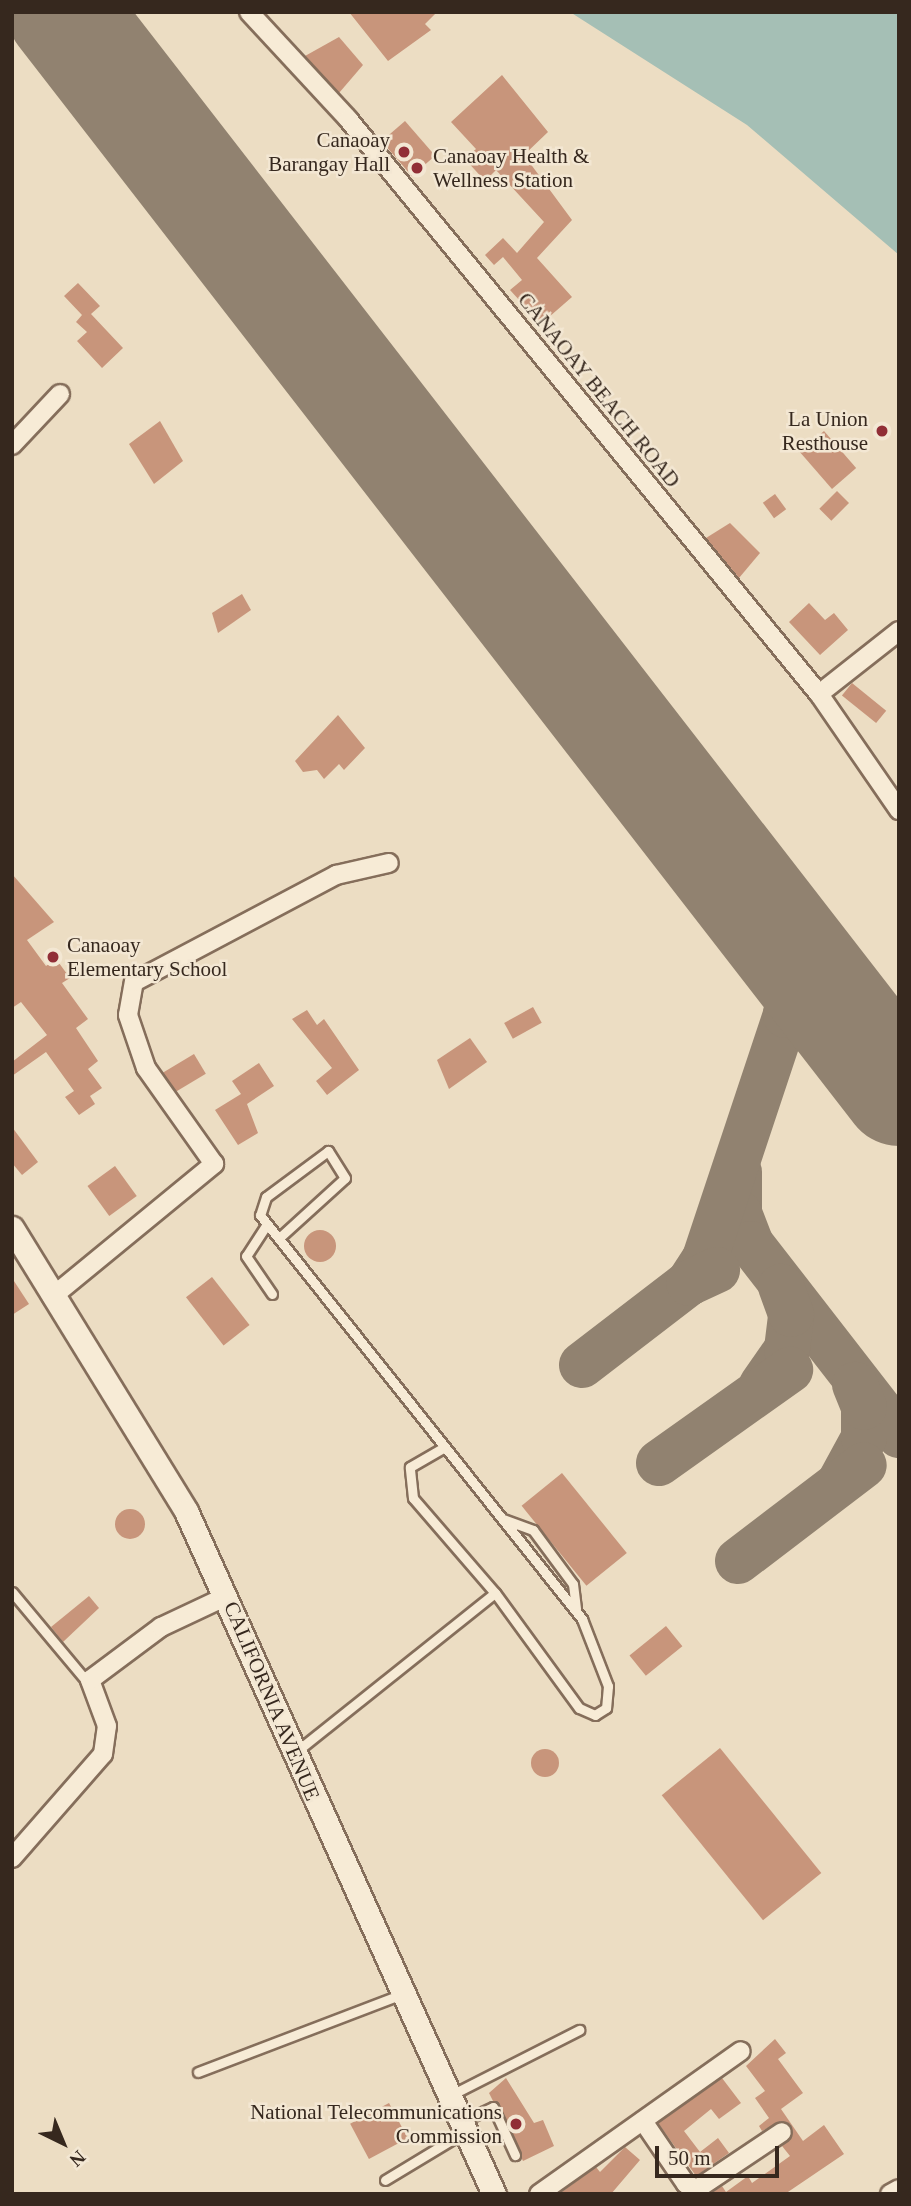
<!DOCTYPE html>
<style>
body{margin:0}
#map{position:relative;width:911px;height:2206px;overflow:hidden;background:#ecddc3;font-family:Georgia,serif}
div>[style]{position:absolute}
.water>*{inset:0;background:#a5bfb5}
.taxiway>*{height:46px;margin:-23px;padding:0 23px;transform-origin:23px;border-radius:23px;background:#918270}
.runway>*{height:112px;margin:-56px;padding:0 56px;transform-origin:56px;border-radius:56px;background:#918270}
.building>*{inset:0;background:#c8957b;transform-origin:0 0}
.round{border-radius:50%}
.roads{filter:drop-shadow(2px 0 #856e5b) drop-shadow(-2px 0 #856e5b) drop-shadow(0 2px #856e5b) drop-shadow(0 -2px #856e5b)}
.service>*{height:9px;margin:-4.5px;padding:0 4.5px;transform-origin:4.5px;border-radius:4.5px;background:#f7ebd6}
.minor>*{height:18px;margin:-9px;padding:0 9px;transform-origin:9px;border-radius:9px;background:#f7ebd6}
.tertiary>*{height:23px;margin:-11.5px;padding:0 11.5px;transform-origin:11.5px;border-radius:11.5px;background:#f7ebd6}
.dots>*{width:19px;height:19px;translate:-50% -50%;box-sizing:border-box;border:4px solid #f3e7d3;border-radius:50%}
span{translate:-50% -50%;white-space:nowrap;text-align:center;line-height:1.15;-webkit-text-stroke:5px #f3e7d3;paint-order:stroke}
.poi-label{font-size:21px;color:#36281e}
.right{translate:-100% -50%;text-align:right}
.left{translate:0 -50%;text-align:left}
.street-label{font-size:21px;color:#36281e}
.frame{position:absolute;inset:0;border:14px solid #36281e;pointer-events:none}
.north{position:absolute;left:28px;top:2108px;width:70px;height:70px;-webkit-text-stroke:5px #f3e7d3;paint-order:stroke;rotate:137deg;font-size:19px;font-weight:700;line-height:28px;text-align:center;color:#36281e}
.north::after{content:'';display:block;margin:auto;width:24px;height:32px;background:#36281e;clip-path:polygon(50% 0,100% 100%,50% 72%,0 100%)}
.scale{position:absolute;left:655px;top:2146px;width:124px;height:32px;box-sizing:border-box;border:4px solid #36281e;border-top:0;padding-left:9px;font-size:21px;line-height:24px;white-space:nowrap;color:#36281e;-webkit-text-stroke:5px #f3e7d3;paint-order:stroke}
</style>
<div id="map">
<div class="water">
<i style="clip-path:polygon(570px 12px,899px 12px,899px 255px,747px 125px)"></i>
</div>
<div class="taxiway">
<i style="left:786px;top:1015px;width:31px;rotate:-40deg"></i>
<i style="left:810px;top:995px;width:40px;rotate:34.9deg"></i>
<i style="left:739px;top:1172px;width:41px;rotate:90deg"></i>
<i style="left:739px;top:1213px;width:33px;rotate:69deg"></i>
<i style="left:751px;top:1244px;width:242px;rotate:52.2deg"></i>
<i style="left:689px;top:1283px;width:30px;rotate:-57deg"></i>
<i style="left:705px;top:1258px;width:256px;rotate:-71.6deg"></i>
<i style="left:786px;top:1015px;width:46px;rotate:-83.8deg"></i>
<i style="left:791px;top:969px;width:39px;rotate:-111deg"></i>
<i style="left:582px;top:1365px;width:135px;rotate:-37.5deg"></i>
<i style="left:689px;top:1283px;width:31px;rotate:-25deg"></i>
<i style="left:762px;top:1385px;width:44px;rotate:-55.2deg"></i>
<i style="left:787px;top:1349px;width:35px;rotate:-83deg"></i>
<i style="left:791px;top:1314px;width:29px;rotate:-110deg"></i>
<i style="left:659px;top:1463px;width:161px;rotate:-35.4deg"></i>
<i style="left:840px;top:1482px;width:50px;rotate:-61.4deg"></i>
<i style="left:864px;top:1438px;width:31px;rotate:-90deg"></i>
<i style="left:864px;top:1407px;width:24px;rotate:-112deg"></i>
<i style="left:738px;top:1561px;width:158px;rotate:-37.3deg"></i>
</div>
<div class="runway">
<i style="left:63px;top:12px;width:1364px;rotate:52.21deg"></i>
</div>
<div class="building">
<i style="clip-path:polygon(349px 12px,437px 12px,425px 24px,431px 30px,388px 61px)"></i>
<i style="clip-path:polygon(339px 37px,363px 65px,339px 93px,305px 56px)"></i>
<i style="clip-path:polygon(502px 75px,548px 132px,524px 155px,572px 220px,537px 258px,572px 297px,541px 324px,510px 290px,522px 280px,503px 257px,494px 265px,485px 255px,503px 238px,517px 253px,544px 222px,496px 170px,485px 181px,465px 159px,476px 149px,451px 122px)"></i>
<i style="left:405px;top:121px;width:46px;height:31px;rotate:49deg"></i>
<i style="clip-path:polygon(78px 283px,100px 306px,91px 314px,123px 348px,102px 368px,77px 341px,87px 332px,76px 322px,82px 315px,64px 296px)"></i>
<i style="clip-path:polygon(160px 421px,183px 461px,154px 484px,129px 444px)"></i>
<i style="left:824px;top:431px;width:49px;height:32px;rotate:49deg"></i>
<i style="left:837px;top:491px;width:17px;height:25px;rotate:45deg"></i>
<i style="left:775px;top:494px;width:19px;height:15px;rotate:54deg"></i>
<i style="clip-path:polygon(730px 523px,760px 553px,739px 578px,706px 538px)"></i>
<i style="clip-path:polygon(242px 594px,251px 610px,218px 633px,212px 613px)"></i>
<i style="clip-path:polygon(809px 603px,825px 620px,834px 613px,848px 630px,820px 655px,789px 622px)"></i>
<i style="left:852px;top:683px;width:44px;height:16px;rotate:39deg"></i>
<i style="clip-path:polygon(338px 715px,365px 748px,344px 770px,339px 764px,324px 779px,317px 770px,303px 772px,295px 761px)"></i>
<i style="clip-path:polygon(12px 874px,54px 922px,27px 940px,46px 966px,56px 959px,70px 978px,62px 983px,88px 1019px,76px 1028px,98px 1061px,88px 1069px,102px 1088px,90px 1096px,95px 1104px,79px 1115px,65px 1097px,74px 1091px,46px 1052px,12px 1076px,12px 1062px,47px 1035px,21px 1002px,12px 1008px)"></i>
<i style="left:533px;top:1007px;width:18px;height:33px;rotate:61deg"></i>
<i style="clip-path:polygon(307px 1010px,317px 1025px,324px 1019px,359px 1070px,327px 1095px,316px 1081px,332px 1068px,292px 1019px)"></i>
<i style="clip-path:polygon(470px 1038px,487px 1062px,449px 1089px,437px 1060px)"></i>
<i style="left:194px;top:1054px;width:23px;height:36px;rotate:59deg"></i>
<i style="clip-path:polygon(259px 1063px,274px 1086px,247px 1104px,258px 1133px,238px 1145px,215px 1110px,241px 1094px,232px 1081px)"></i>
<i style="clip-path:polygon(12px 1127px,38px 1162px,22px 1175px,12px 1163px)"></i>
<i style="left:115px;top:1166px;width:37px;height:34px;rotate:54deg"></i>
<i class="round" style="left:304px;top:1230px;width:32px;height:32px"></i>
<i style="left:212px;top:1277px;width:61px;height:33px;rotate:52deg"></i>
<i style="clip-path:polygon(12px 1278px,29px 1304px,12px 1315px)"></i>
<i style="left:562px;top:1473px;width:103px;height:52px;rotate:51deg"></i>
<i class="round" style="left:115px;top:1509px;width:30px;height:30px"></i>
<i style="clip-path:polygon(89px 1596px,99px 1608px,63px 1642px,51px 1627px)"></i>
<i style="left:666px;top:1626px;width:26px;height:47px;rotate:51deg"></i>
<i style="left:720px;top:1748px;width:161px;height:75px;rotate:51deg"></i>
<i class="round" style="left:531px;top:1749px;width:28px;height:28px"></i>
<i style="clip-path:polygon(775px 2039px,786px 2053px,778px 2059px,803px 2093px,781px 2109px,803px 2141px,824px 2125px,844px 2154px,785px 2194px,710px 2194px,722px 2186px,726px 2192px,748px 2176px,752px 2183px,790px 2156px,782px 2146px,792px 2136px,791px 2125px,781px 2121px,762px 2131px,759px 2126px,769px 2118px,755px 2098px,765px 2091px,746px 2066px)"></i>
<i style="clip-path:polygon(506px 2078px,534px 2123px,543px 2120px,554px 2146px,523px 2161px,489px 2093px)"></i>
<i style="clip-path:polygon(722px 2078px,741px 2103px,719px 2119px,711px 2109px,684px 2131px,700px 2152px,718px 2138px,729px 2153px,696px 2176px,658px 2123px)"></i>
<i style="left:389px;top:2103px;width:40px;height:44px;rotate:62deg"></i>
<i style="clip-path:polygon(625px 2147px,640px 2160px,611px 2194px,559px 2194px,596px 2167px,600px 2172px)"></i>
</div>
<div class="roads">
<div class="service">
<i style="left:267px;top:1224px;width:38px;rotate:123deg"></i>
<i style="left:246px;top:1256px;width:46px;rotate:55.6deg"></i>
<i style="left:279px;top:1238px;width:89px;rotate:-42.3deg"></i>
<i style="left:345px;top:1178px;width:32px;rotate:-122deg"></i>
<i style="left:328px;top:1151px;width:77px;rotate:143.4deg"></i>
<i style="left:266px;top:1197px;width:19px;rotate:108deg"></i>
<i style="left:260px;top:1215px;width:517px;rotate:51.44deg"></i>
<i style="left:582px;top:1619px;width:72px;rotate:68.8deg"></i>
<i style="left:608px;top:1686px;width:22px;rotate:95deg"></i>
<i style="left:606px;top:1708px;width:13px;rotate:148deg"></i>
<i style="left:595px;top:1715px;width:17px;rotate:-156deg"></i>
<i style="left:579px;top:1708px;width:142px;rotate:-126.1deg"></i>
<i style="left:495px;top:1593px;width:125px;rotate:-130.8deg"></i>
<i style="left:413px;top:1498px;width:31px;rotate:-96deg"></i>
<i style="left:410px;top:1467px;width:39px;rotate:-30deg"></i>
<i style="left:503px;top:1519px;width:32px;rotate:20deg"></i>
<i style="left:533px;top:1530px;width:67px;rotate:53.5deg"></i>
<i style="left:573px;top:1584px;width:25px;rotate:83deg"></i>
<i style="left:12px;top:1592px;width:120px;rotate:50.1deg"></i>
<i style="left:297px;top:1751px;width:253px;rotate:-38.6deg"></i>
<i style="left:198px;top:2072px;width:218px;rotate:-20.9deg"></i>
<i style="left:451px;top:2095px;width:144px;rotate:-26.9deg"></i>
<i style="left:463px;top:2121px;width:33px;rotate:-25deg"></i>
<i style="left:493px;top:2107px;width:53px;rotate:65.4deg"></i>
<i style="left:385px;top:2180px;width:95px;rotate:-31.2deg"></i>
</div>
<div class="minor">
<i style="left:249px;top:12px;width:146px;rotate:47.2deg"></i>
<i style="left:348px;top:119px;width:743px;rotate:50.68deg"></i>
<i style="left:819px;top:694px;width:141px;rotate:55.4deg"></i>
<i style="left:12px;top:445px;width:70px;rotate:-46.7deg"></i>
<i style="left:819px;top:694px;width:102px;rotate:-38.2deg"></i>
<i style="left:52px;top:1297px;width:210px;rotate:-39.4deg"></i>
<i style="left:214px;top:1164px;width:118px;rotate:-125.3deg"></i>
<i style="left:146px;top:1068px;width:56px;rotate:-108.8deg"></i>
<i style="left:128px;top:1015px;width:34px;rotate:-80deg"></i>
<i style="left:134px;top:982px;width:229px;rotate:-27.9deg"></i>
<i style="left:336px;top:875px;width:54px;rotate:-12.8deg"></i>
<i style="left:12px;top:1858px;width:138px;rotate:-48.8deg"></i>
<i style="left:103px;top:1754px;width:28px;rotate:-82deg"></i>
<i style="left:107px;top:1726px;width:49px;rotate:-110.3deg"></i>
<i style="left:90px;top:1680px;width:89px;rotate:-36.7deg"></i>
<i style="left:161px;top:1627px;width:73px;rotate:-25.2deg"></i>
<i style="left:643px;top:2121px;width:76px;rotate:55.7deg"></i>
<i style="left:686px;top:2184px;width:12px;rotate:24deg"></i>
<i style="left:697px;top:2189px;width:102px;rotate:-33.8deg"></i>
<i style="left:539px;top:2194px;width:247px;rotate:-35.3deg"></i>
<i style="left:890px;top:2194px;width:10px;rotate:-29deg"></i>
</div>
<div class="tertiary">
<i style="left:12px;top:1228px;width:332px;rotate:58.4deg"></i>
<i style="left:186px;top:1511px;width:749px;rotate:65.73deg"></i>
</div>
</div>
<div class="dots">
<i style="left:404px;top:152px;background:#912e36"></i>
<i style="left:417px;top:168px;background:#912e36"></i>
<i style="left:882px;top:431px;background:#912e36"></i>
<i style="left:53px;top:957px;background:#912e36"></i>
<i style="left:516px;top:2124px;background:#912e36"></i>
</div>
<div class="poi-label">
<span class="right" style="left:390px;top:152px">Canaoay<br>Barangay Hall</span>
<span class="left" style="left:433px;top:168px">Canaoay Health &amp;<br>Wellness Station</span>
<span class="right" style="left:868px;top:431px">La Union<br>Resthouse</span>
<span class="left" style="left:67px;top:957px">Canaoay<br>Elementary School</span>
<span class="right" style="left:502px;top:2124px">National Telecommunications<br>Commission</span>
</div>
<div class="street-label">
<span style="left:599px;top:390px;rotate:51deg">CANAOAY BEACH ROAD</span>
<span style="left:272px;top:1701px;rotate:67deg">CALIFORNIA AVENUE</span>
</div>
<div class="frame"></div>
<div class="north">N</div>
<div class="scale">50 m</div>
</div>
